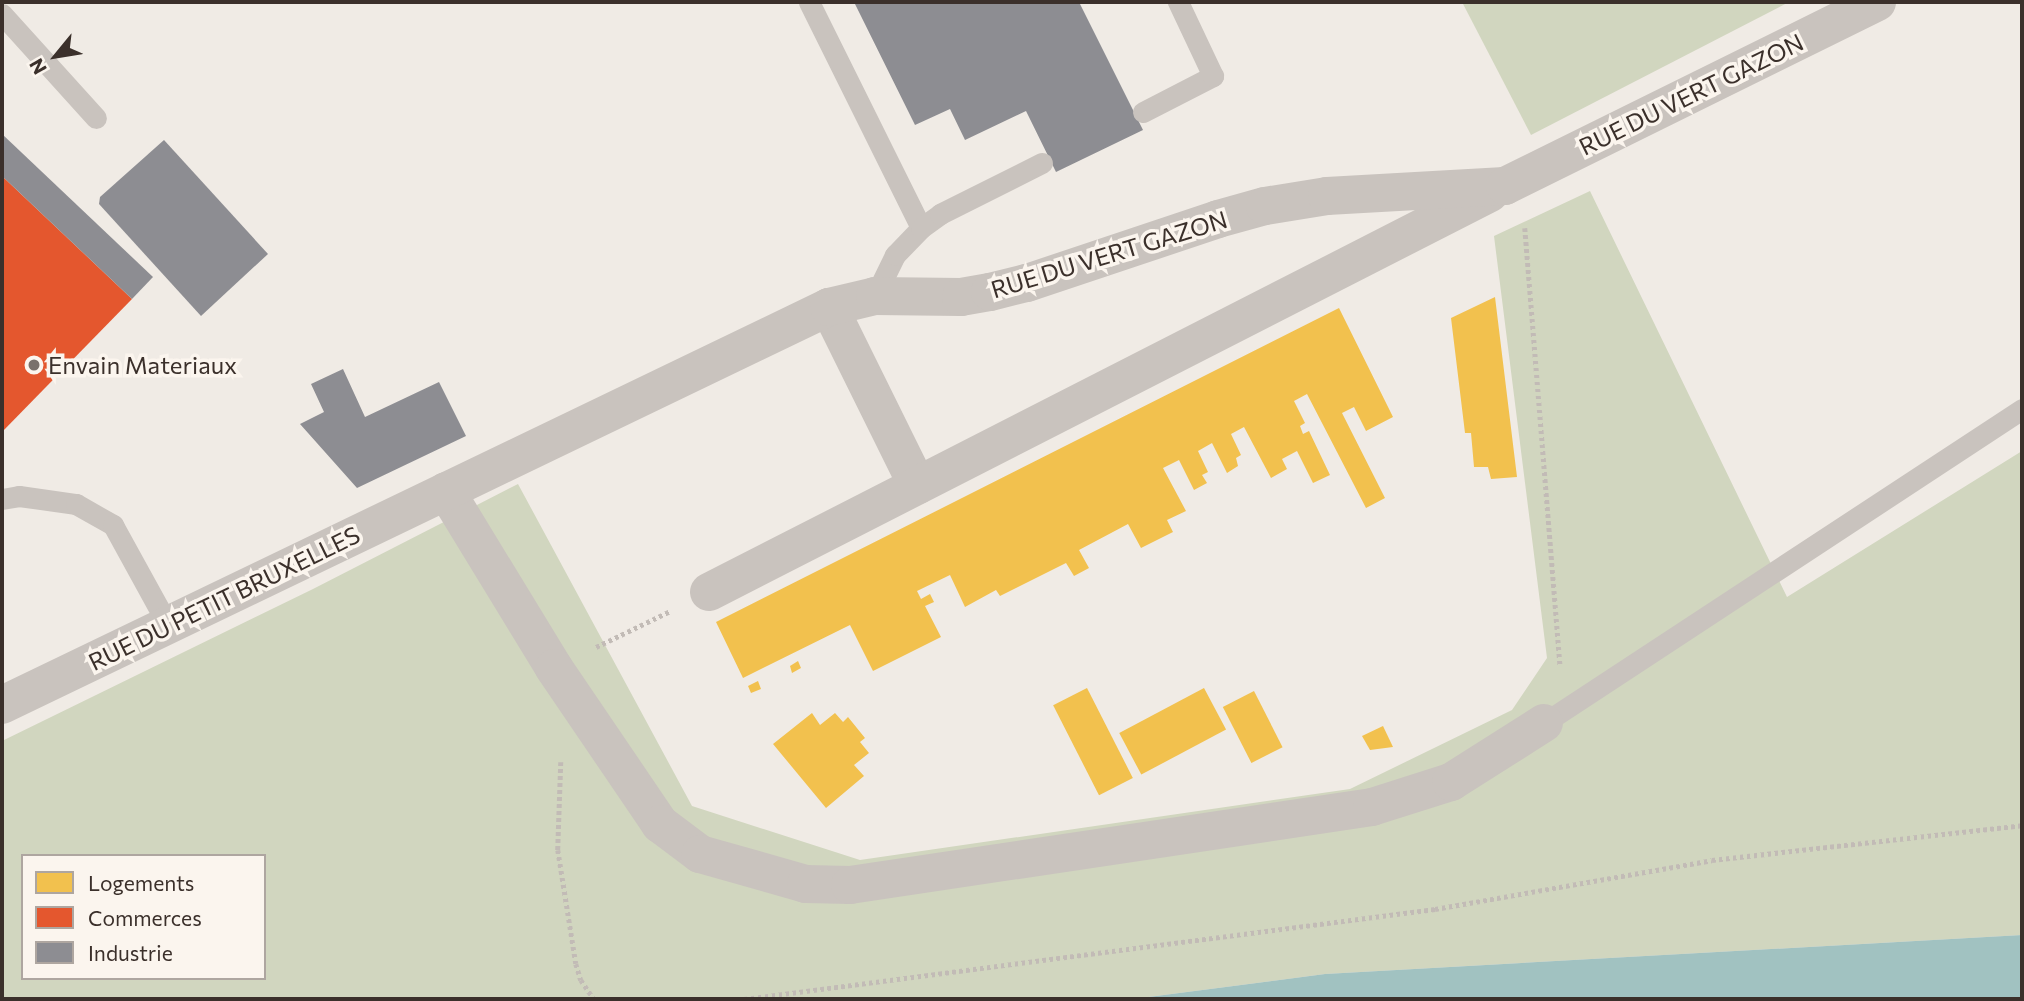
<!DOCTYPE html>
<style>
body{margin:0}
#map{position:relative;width:2024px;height:1001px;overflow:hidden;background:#f0ebe5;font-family:Commissioner,sans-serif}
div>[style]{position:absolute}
.green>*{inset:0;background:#d1d6bf}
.water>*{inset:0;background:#a1c2c1}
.homes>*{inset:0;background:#f2c14e;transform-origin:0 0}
.shops>*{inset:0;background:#e4572e}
.industry>*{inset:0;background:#8d8d92}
.path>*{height:4.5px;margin-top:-2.25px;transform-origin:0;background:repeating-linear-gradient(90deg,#c2bbb6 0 3.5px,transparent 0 7px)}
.service>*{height:21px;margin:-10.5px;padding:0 10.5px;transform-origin:10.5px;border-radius:10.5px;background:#c9c3be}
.minor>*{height:38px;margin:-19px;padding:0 19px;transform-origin:19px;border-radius:19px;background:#c9c3be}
.dots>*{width:19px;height:19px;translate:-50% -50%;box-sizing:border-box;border:4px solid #fbf5ee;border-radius:50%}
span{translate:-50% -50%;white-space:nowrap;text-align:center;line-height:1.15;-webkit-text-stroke:7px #fbf5ee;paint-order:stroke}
.street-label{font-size:24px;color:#3b302b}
.poi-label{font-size:24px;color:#3b302b}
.left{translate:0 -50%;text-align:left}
.frame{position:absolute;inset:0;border:4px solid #3b302b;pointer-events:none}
.legend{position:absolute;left:21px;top:854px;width:245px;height:126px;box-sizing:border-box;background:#fbf5ee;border:2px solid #aea6a0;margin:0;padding:9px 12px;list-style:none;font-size:21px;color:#3b302b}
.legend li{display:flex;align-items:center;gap:14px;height:35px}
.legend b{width:35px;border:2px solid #aea6a0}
.north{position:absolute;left:21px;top:21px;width:70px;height:70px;-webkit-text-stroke:5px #fbf5ee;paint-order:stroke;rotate:240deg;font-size:19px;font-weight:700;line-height:28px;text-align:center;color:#3b302b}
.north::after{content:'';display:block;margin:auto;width:24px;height:32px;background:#3b302b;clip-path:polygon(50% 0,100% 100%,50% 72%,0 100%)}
</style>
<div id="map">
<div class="green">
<i style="clip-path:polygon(1462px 2px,1789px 2px,1531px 135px)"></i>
<i style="clip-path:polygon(evenodd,1590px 191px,1787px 597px,2022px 451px,2022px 935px,1325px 974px,1133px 999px,2px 999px,2px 741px,313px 589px,518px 484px,692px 806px,860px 860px,1350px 789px,1512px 710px,1547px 658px,1494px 236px,1590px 191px,23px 856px,264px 856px,264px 978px,23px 978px,23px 856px)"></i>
</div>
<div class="water">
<i style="clip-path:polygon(2022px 935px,2022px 999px,1133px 999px,1325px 974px)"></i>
</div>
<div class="homes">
<i style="clip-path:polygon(1495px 297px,1517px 477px,1491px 479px,1488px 467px,1474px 467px,1471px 433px,1465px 433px,1451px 318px)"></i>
<i style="clip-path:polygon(1339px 308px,1393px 417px,1366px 431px,1354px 407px,1342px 413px,1385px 498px,1366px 508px,1307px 394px,1294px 401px,1305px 423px,1300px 426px,1303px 434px,1309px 431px,1330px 475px,1313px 483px,1297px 451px,1282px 459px,1287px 469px,1271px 478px,1244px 427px,1231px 434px,1241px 455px,1236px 458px,1238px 466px,1227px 473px,1212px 443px,1198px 451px,1208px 472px,1202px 475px,1207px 483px,1194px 490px,1179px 460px,1163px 468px,1186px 511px,1167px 520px,1173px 532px,1141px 548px,1128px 524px,1079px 550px,1089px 568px,1074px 576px,1066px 563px,1000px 596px,996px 590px,965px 607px,950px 575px,917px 591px,921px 599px,930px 594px,934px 602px,925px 606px,941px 637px,873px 671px,850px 625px,743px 678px,716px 622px)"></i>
<i style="clip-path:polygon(798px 661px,801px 668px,792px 673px,790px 666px)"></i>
<i style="clip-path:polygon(758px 681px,761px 689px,751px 693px,748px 686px)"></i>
<i style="left:1087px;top:688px;width:101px;height:38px;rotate:63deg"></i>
<i style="left:1204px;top:688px;width:47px;height:96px;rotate:62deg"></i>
<i style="left:1254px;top:691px;width:63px;height:35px;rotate:63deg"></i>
<i style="clip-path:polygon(812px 713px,820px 725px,835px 713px,843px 722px,848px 717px,865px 738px,860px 742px,869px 753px,854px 765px,864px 776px,826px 808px,773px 744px)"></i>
<i style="clip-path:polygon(1383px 726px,1393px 747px,1370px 750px,1362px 736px)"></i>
</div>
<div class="shops">
<i style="clip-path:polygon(2px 176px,132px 299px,2px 432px)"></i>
</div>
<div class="industry">
<i style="clip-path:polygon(854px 2px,1079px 2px,1143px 130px,1056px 172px,1026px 111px,965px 140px,950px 109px,915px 125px)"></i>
<i style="clip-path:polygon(2px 134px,153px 277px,132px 299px,2px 176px)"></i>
<i style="clip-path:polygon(164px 140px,268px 254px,201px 316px,99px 204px,100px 197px)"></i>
<i style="clip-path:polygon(343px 369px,365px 417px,439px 382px,466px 436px,357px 488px,300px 424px,324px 412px,311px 384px)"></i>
</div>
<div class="path">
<i style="left:1525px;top:228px;width:439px;rotate:85.4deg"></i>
<i style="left:596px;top:647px;width:82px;rotate:-25.9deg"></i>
<i style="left:561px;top:762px;width:88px;rotate:92deg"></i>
<i style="left:558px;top:850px;width:115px;rotate:81deg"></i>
<i style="left:576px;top:964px;width:17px;rotate:73deg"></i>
<i style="left:581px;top:980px;width:23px;rotate:56deg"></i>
<i style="left:744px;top:999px;width:697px;rotate:-7.42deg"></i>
<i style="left:1435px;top:909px;width:281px;rotate:-10deg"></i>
<i style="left:1712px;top:860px;width:312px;rotate:-6.4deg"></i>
</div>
<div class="service">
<i style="left:809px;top:2px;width:252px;rotate:63.6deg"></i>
<i style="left:2px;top:14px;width:140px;rotate:47.9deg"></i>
<i style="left:1143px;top:112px;width:79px;rotate:-27.2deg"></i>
<i style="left:1213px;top:76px;width:82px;rotate:-115.3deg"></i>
<i style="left:875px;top:296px;width:46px;rotate:-64deg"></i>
<i style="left:895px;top:255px;width:37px;rotate:-46deg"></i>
<i style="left:921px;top:228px;width:24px;rotate:-36deg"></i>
<i style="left:940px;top:214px;width:114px;rotate:-26.6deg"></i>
<i style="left:2px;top:499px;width:17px;rotate:-10deg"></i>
<i style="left:19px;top:496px;width:58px;rotate:8deg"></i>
<i style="left:76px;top:504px;width:43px;rotate:29.6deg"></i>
<i style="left:113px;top:525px;width:114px;rotate:61.2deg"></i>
<i style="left:1544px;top:723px;width:572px;rotate:-33.3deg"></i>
</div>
<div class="minor">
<i style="left:829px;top:307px;width:199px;rotate:63.7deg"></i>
<i style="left:446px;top:491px;width:207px;rotate:58.6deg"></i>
<i style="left:554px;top:668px;width:189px;rotate:55.8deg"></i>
<i style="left:660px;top:824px;width:50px;rotate:36.9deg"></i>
<i style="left:700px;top:854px;width:110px;rotate:15.8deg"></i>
<i style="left:806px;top:884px;width:44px;rotate:1.3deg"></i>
<i style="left:850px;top:885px;width:528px;rotate:-8.5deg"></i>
<i style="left:1372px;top:807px;width:83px;rotate:-17.6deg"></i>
<i style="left:1451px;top:782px;width:110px;rotate:-32.4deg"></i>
<i style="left:709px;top:592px;width:877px;rotate:-27.06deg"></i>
<i style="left:2px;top:705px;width:918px;rotate:-25.7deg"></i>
<i style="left:829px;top:307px;width:47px;rotate:-13.4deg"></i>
<i style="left:875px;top:296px;width:86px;rotate:0.7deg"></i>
<i style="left:961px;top:297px;width:29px;rotate:-10deg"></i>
<i style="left:990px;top:292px;width:38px;rotate:-14deg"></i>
<i style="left:1027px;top:283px;width:201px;rotate:-18.5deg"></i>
<i style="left:1218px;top:219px;width:49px;rotate:-15.5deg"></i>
<i style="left:1265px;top:206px;width:63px;rotate:-9.2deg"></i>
<i style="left:1327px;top:196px;width:178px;rotate:-3.2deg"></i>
<i style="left:1505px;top:186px;width:415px;rotate:-26.3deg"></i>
</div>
<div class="dots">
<i style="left:34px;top:365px;background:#7a716c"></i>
</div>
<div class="street-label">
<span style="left:1691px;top:94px;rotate:-26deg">RUE DU VERT GAZON</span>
<span style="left:1109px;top:254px;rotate:-17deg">RUE DU VERT GAZON</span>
<span style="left:224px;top:598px;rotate:-26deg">RUE DU PETIT BRUXELLES</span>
</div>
<div class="poi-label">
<span class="left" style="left:48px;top:365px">Envain Materiaux</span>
</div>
<div class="frame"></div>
<ul class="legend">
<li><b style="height:19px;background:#f2c14e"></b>Logements</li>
<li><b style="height:19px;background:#e4572e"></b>Commerces</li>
<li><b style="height:19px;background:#8d8d92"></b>Industrie</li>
</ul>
<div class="north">N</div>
</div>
